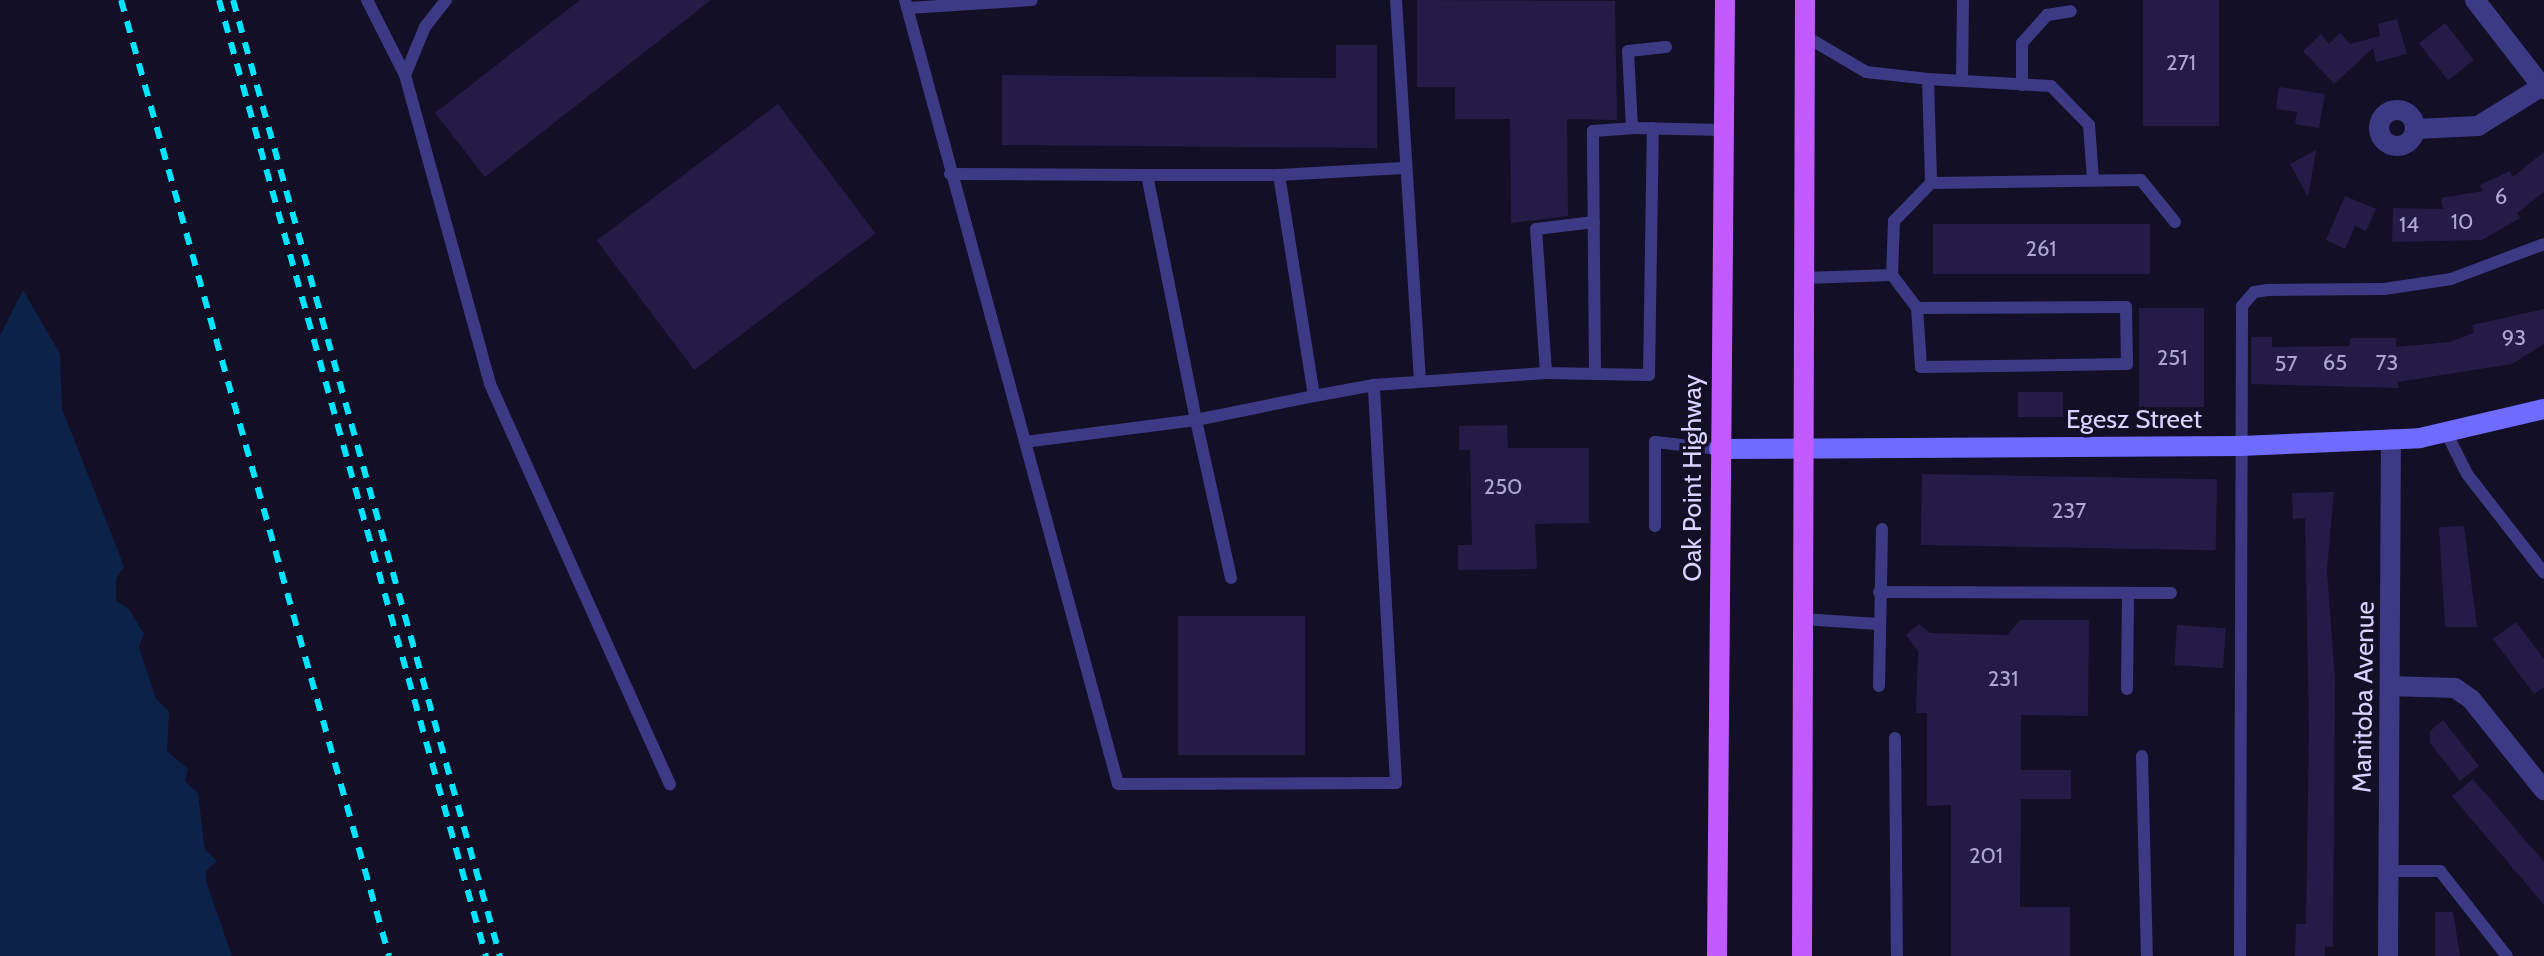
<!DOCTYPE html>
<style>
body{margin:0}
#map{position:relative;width:2544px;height:956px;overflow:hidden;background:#130f26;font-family:Cabin,sans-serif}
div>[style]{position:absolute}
.water>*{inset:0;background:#0c2248}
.building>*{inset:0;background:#241b47;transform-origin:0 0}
.lane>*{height:12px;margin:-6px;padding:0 6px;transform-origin:6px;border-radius:6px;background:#3d3a85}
.street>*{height:20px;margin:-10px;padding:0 10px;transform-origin:10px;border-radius:10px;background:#3d3a85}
.street>.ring{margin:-10px;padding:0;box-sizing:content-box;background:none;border:20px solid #3d3a85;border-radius:50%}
.secondary>*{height:20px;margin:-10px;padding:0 10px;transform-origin:10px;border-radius:10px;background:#6f6bff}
.primary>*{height:20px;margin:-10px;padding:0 10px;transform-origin:10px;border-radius:10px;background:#c25bff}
.rail>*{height:6px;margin-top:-3px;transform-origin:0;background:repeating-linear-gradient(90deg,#00e5ff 0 12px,transparent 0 22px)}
span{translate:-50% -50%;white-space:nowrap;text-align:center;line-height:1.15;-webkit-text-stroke:7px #130f26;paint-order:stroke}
.number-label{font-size:22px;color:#aca6d1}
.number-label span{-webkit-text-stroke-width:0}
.street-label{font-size:26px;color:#d9d4ff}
</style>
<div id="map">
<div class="water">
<i style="clip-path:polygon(23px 290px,60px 354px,62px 409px,124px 566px,116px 579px,116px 601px,129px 609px,144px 634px,139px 647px,156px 699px,169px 711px,167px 751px,188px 769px,185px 781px,198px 793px,205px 850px,217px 861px,206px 871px,206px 881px,232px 956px,0 956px,0 336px)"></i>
</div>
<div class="building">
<i style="clip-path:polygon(580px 0,711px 0,485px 177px,435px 113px)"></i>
<i style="clip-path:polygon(1417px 0,1615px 1px,1617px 120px,1567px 119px,1568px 216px,1511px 223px,1510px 119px,1455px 119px,1455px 87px,1417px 87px)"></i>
<i style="left:2143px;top:0;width:76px;height:126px"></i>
<i style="clip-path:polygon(2397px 19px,2407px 54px,2376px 62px,2373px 48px,2334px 84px,2303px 51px,2321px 34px,2329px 44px,2340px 33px,2350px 44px,2380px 36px,2378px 24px)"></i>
<i style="left:2445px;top:23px;width:47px;height:33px;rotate:52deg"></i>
<i style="clip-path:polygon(1336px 45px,1377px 45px,1377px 148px,1002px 145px,1002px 75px,1336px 78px)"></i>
<i style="clip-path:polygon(2279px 87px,2325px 94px,2319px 128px,2295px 124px,2297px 112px,2276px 109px)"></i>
<i style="left:778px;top:104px;width:162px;height:227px;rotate:53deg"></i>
<i style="clip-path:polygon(2316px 150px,2308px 197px,2290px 164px)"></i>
<i style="clip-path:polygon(2544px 152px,2544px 192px,2517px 213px,2520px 218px,2482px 240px,2392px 242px,2393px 208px,2443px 209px,2441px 198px,2483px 191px,2480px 185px,2510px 171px,2513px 177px)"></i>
<i style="clip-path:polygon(2345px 196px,2376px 209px,2366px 231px,2355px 226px,2345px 249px,2326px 240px)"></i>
<i style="left:1933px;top:224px;width:217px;height:50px"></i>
<i style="left:2139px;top:308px;width:65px;height:99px"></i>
<i style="clip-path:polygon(2544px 309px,2544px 344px,2512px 364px,2398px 382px,2398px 388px,2251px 384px,2251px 337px,2272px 337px,2272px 347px,2350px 346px,2350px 338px,2396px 338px,2396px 347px,2450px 342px,2474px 333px,2472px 325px)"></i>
<i style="left:2018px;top:392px;width:45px;height:25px"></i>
<i style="clip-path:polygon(1507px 425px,1508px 448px,1589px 448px,1589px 523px,1535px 524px,1537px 569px,1458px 570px,1458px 545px,1472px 545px,1470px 450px,1459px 450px,1459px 426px)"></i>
<i style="left:1922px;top:474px;width:295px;height:71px;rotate:1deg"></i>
<i style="clip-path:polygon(2334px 492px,2327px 570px,2335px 680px,2333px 947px,2325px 946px,2325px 956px,2295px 956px,2296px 924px,2306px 924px,2309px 729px,2305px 518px,2293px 519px,2292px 493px)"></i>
<i style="clip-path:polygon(2464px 526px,2477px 627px,2445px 627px,2439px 527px)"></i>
<i style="left:1178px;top:616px;width:127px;height:139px"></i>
<i style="clip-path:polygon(2020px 620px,2089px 620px,2088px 716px,2021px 715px,2021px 770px,2071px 770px,2071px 799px,2021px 799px,2020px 907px,2070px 907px,2070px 956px,1951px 956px,1951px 805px,1927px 806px,1927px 713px,1916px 713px,1918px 651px,1906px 635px,1919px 624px,1930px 633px,2007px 635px)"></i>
<i style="clip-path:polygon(2516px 622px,2544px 659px,2544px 687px,2534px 694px,2493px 639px)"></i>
<i style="left:2177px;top:625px;width:49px;height:40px;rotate:4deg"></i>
<i style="clip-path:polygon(2443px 720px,2479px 766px,2460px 781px,2430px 743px,2430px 731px)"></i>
<i style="clip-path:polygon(2473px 779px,2544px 862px,2544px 905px,2452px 796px)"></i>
<i style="clip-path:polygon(2435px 912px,2453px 912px,2460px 956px,2435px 956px)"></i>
</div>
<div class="lane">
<i style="left:367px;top:0;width:84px;rotate:63.1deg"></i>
<i style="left:446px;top:0;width:34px;rotate:128deg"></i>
<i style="left:425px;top:27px;width:52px;rotate:112.6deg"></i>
<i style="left:405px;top:75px;width:320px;rotate:74.6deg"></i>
<i style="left:490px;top:384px;width:439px;rotate:65.8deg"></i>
<i style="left:905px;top:0;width:812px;rotate:74.8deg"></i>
<i style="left:1118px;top:784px;width:278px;rotate:-0.2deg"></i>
<i style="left:1396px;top:783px;width:399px;rotate:-93.2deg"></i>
<i style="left:1374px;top:385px;width:172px;rotate:-4deg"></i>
<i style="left:1396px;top:0;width:378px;rotate:86.4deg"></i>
<i style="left:908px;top:8px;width:124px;rotate:-3.7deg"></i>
<i style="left:1805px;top:36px;width:71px;rotate:30.5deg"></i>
<i style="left:1866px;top:72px;width:62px;rotate:6.4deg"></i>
<i style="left:1928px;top:79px;width:104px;rotate:88.3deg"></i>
<i style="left:1931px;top:183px;width:53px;rotate:134.2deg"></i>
<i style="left:1894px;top:221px;width:54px;rotate:92.1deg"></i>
<i style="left:1666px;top:47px;width:38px;rotate:174deg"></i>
<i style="left:1628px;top:51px;width:77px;rotate:87deg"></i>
<i style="left:1632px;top:128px;width:91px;rotate:1.3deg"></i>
<i style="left:1928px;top:79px;width:123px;rotate:3.3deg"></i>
<i style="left:2051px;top:86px;width:54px;rotate:45.7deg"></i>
<i style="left:2089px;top:125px;width:55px;rotate:85.8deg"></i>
<i style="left:1962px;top:81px;width:81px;rotate:-89.3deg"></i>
<i style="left:2022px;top:85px;width:42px;rotate:-90deg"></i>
<i style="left:2022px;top:43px;width:38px;rotate:-48deg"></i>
<i style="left:2047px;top:15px;width:24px;rotate:-9deg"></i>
<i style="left:950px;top:174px;width:197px;rotate:0.3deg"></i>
<i style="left:1147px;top:175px;width:250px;rotate:78.7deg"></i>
<i style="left:1196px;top:420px;width:172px;rotate:172.7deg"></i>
<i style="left:1147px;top:175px;width:132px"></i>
<i style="left:1931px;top:183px;width:210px;rotate:-0.8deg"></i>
<i style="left:2141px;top:180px;width:54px;rotate:51deg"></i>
<i style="left:1594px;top:222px;width:58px;rotate:173.1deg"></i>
<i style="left:1536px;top:229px;width:144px;rotate:86deg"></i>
<i style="left:1546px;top:373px;width:103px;rotate:1.1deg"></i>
<i style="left:1649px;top:375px;width:247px;rotate:-89.1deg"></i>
<i style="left:1803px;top:278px;width:89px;rotate:-1.9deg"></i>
<i style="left:1892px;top:275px;width:41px;rotate:52.9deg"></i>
<i style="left:1917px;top:308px;width:59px;rotate:86.1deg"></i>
<i style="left:1921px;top:367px;width:206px;rotate:-0.8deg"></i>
<i style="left:2127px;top:364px;width:57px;rotate:-91deg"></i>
<i style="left:2126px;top:307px;width:209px;rotate:179.7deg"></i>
<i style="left:1595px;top:374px;width:243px;rotate:-90.5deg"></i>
<i style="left:1593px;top:131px;width:39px;rotate:-4deg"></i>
<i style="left:1374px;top:385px;width:61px;rotate:169.6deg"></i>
<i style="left:1314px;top:396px;width:224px;rotate:-99deg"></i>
<i style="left:1279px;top:175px;width:124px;rotate:-3.2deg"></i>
<i style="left:2448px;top:436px;width:42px;rotate:63.4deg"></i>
<i style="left:2467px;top:474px;width:125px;rotate:52.1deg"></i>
<i style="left:1655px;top:526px;width:84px;rotate:-90deg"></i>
<i style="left:1655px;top:442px;width:64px;rotate:6.2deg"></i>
<i style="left:1231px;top:578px;width:162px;rotate:-102.5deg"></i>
<i style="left:1196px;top:420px;width:120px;rotate:-11.5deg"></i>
<i style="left:1879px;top:592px;width:292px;rotate:0.2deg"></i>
<i style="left:1803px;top:619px;width:75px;rotate:3.8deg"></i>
<i style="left:1879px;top:686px;width:157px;rotate:-88.9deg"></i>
<i style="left:2127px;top:689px;width:96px;rotate:-89.4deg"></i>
<i style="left:1895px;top:738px;width:218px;rotate:89.5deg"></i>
<i style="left:2142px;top:756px;width:200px;rotate:88.6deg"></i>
<i style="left:2388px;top:871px;width:52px"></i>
<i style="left:2440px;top:871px;width:108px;rotate:51.8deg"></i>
<i style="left:2240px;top:956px;width:650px;rotate:-89.82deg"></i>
<i style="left:2242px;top:306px;width:18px;rotate:-49deg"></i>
<i style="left:2254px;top:292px;width:14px;rotate:-8deg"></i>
<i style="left:2268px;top:290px;width:116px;rotate:-0.5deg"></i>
<i style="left:2384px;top:289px;width:68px;rotate:-8.5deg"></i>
<i style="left:2451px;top:279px;width:99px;rotate:-20.6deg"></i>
</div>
<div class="street">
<i style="left:2475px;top:0;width:113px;rotate:52.2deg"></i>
<i class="ring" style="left:2379px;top:110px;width:16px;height:16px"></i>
<i style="left:2416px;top:129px;width:62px;rotate:-2.8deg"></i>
<i style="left:2478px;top:126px;width:78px;rotate:-31.8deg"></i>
<i style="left:2390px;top:686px;width:65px;rotate:1.8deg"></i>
<i style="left:2455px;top:688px;width:19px;rotate:35deg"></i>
<i style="left:2471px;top:699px;width:117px;rotate:51.3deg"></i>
<i style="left:2388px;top:956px;width:517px;rotate:-89.67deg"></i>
</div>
<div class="secondary">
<i style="left:1719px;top:449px;width:521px;rotate:-0.33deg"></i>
<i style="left:2240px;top:446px;width:180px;rotate:-2.5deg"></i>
<i style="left:2420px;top:438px;width:127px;rotate:-13.2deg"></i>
</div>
<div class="primary">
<i style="left:1717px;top:956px;width:956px;rotate:-89.52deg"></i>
<i style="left:1802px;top:956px;width:956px;rotate:-89.82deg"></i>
</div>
<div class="rail">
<i style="left:121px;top:0;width:993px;rotate:74.34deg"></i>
<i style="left:219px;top:0;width:993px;rotate:74.4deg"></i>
<i style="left:233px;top:0;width:993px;rotate:74.4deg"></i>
</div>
<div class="number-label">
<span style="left:2181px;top:63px">271</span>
<span style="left:2501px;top:197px">6</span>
<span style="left:2462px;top:222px">10</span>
<span style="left:2409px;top:225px">14</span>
<span style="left:2041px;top:249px">261</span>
<span style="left:2514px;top:338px">93</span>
<span style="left:2172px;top:358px">251</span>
<span style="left:2335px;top:363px">65</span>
<span style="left:2387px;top:363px">73</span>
<span style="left:2286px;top:364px">57</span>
<span style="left:1503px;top:487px">250</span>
<span style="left:2069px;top:511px">237</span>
<span style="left:2003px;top:679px">231</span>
<span style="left:1986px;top:856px">201</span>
</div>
<div class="street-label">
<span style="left:2134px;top:420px">Egesz Street</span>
<span style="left:1693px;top:478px;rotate:-90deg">Oak Point Highway</span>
<span style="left:2364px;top:697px;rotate:-89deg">Manitoba Avenue</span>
</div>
</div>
